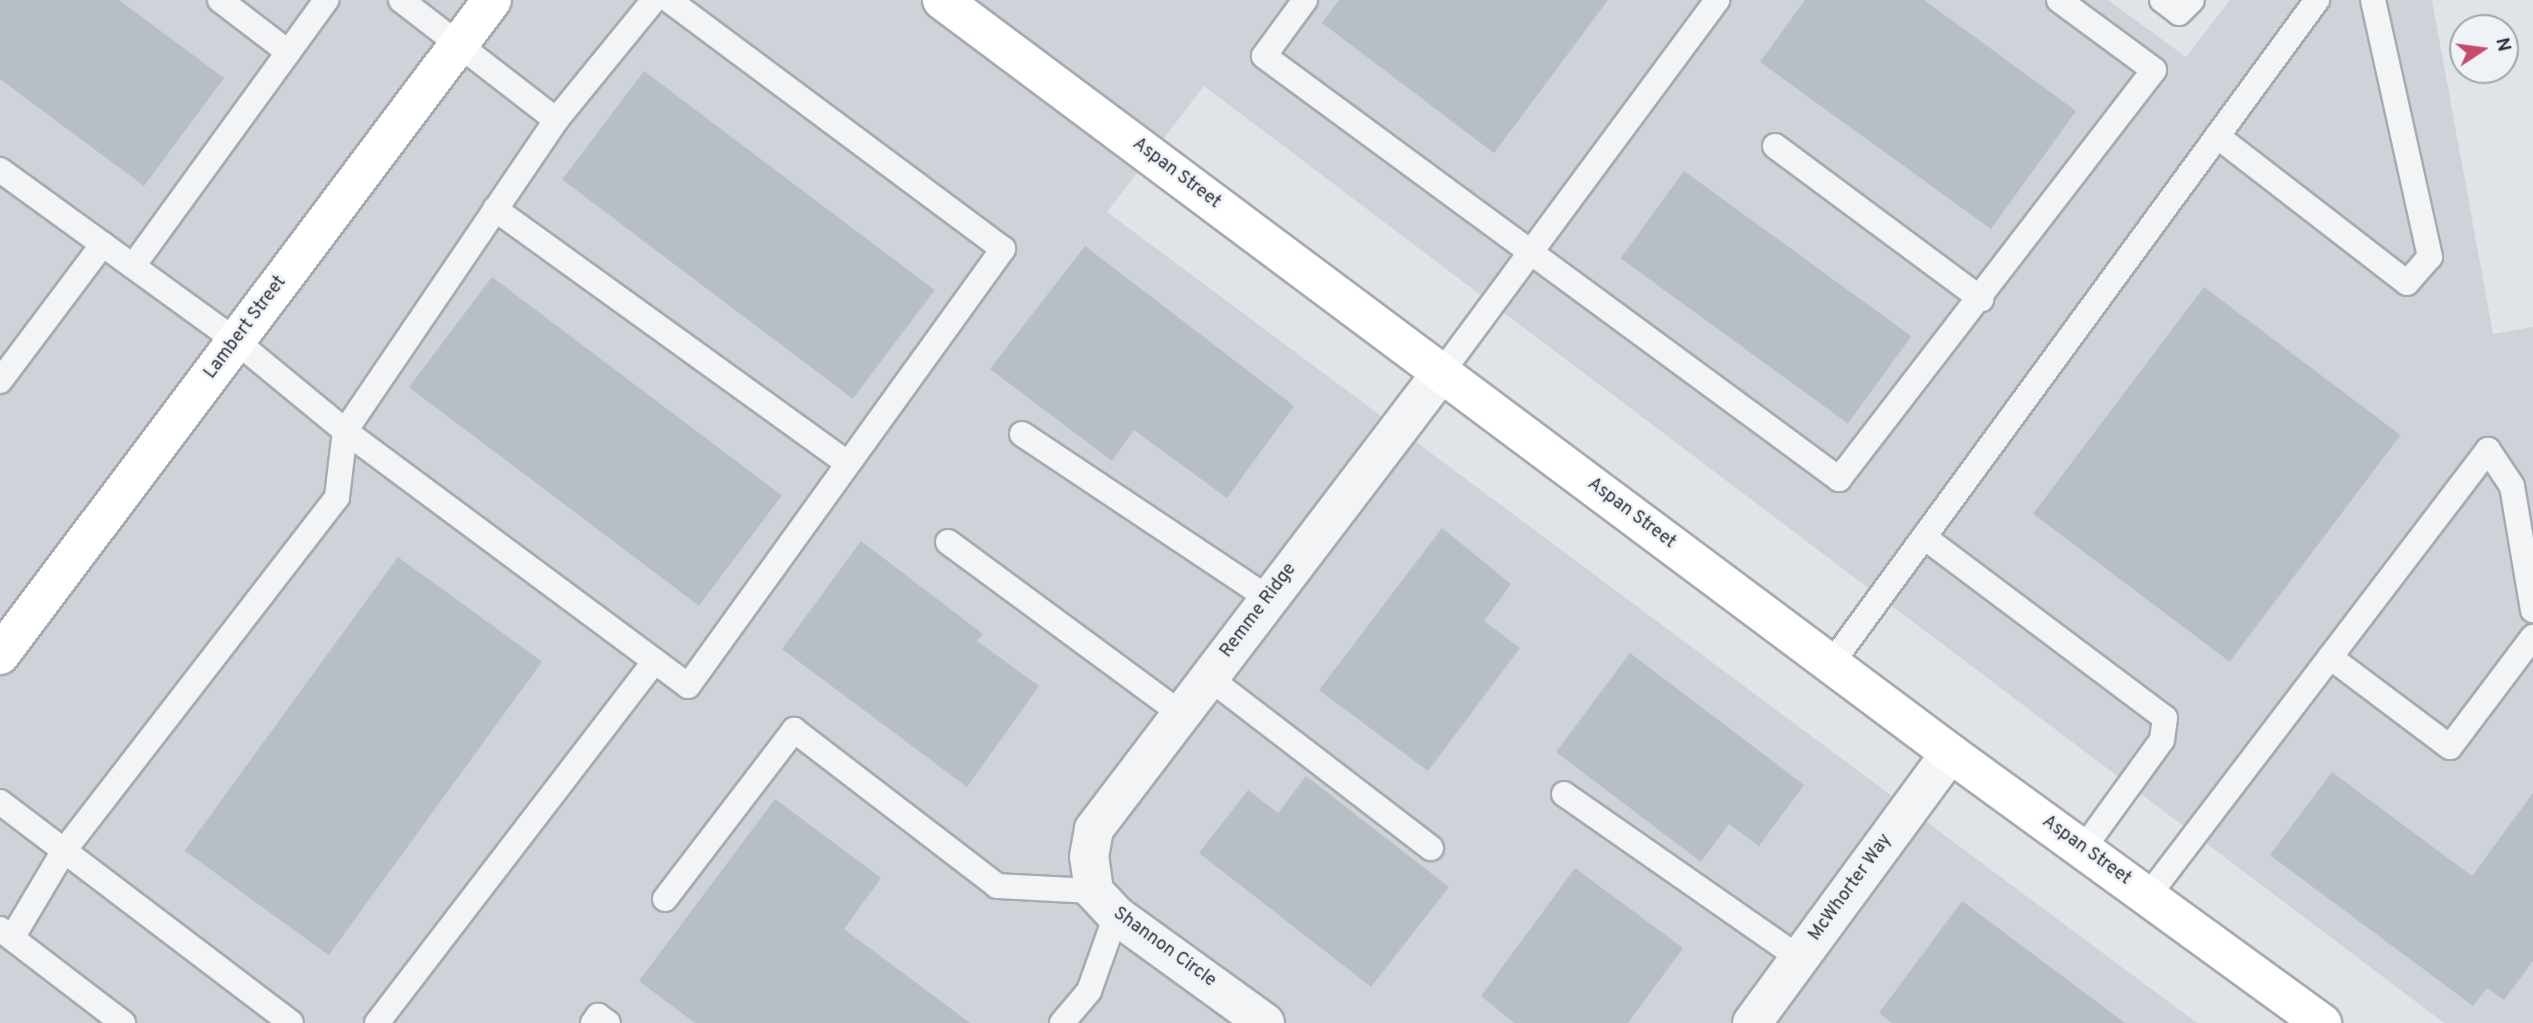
<!DOCTYPE html>
<style>
body{margin:0}
#map{position:relative;width:2533px;height:1023px;overflow:hidden;background:#e0e4e8;font-family:Overpass,sans-serif}
div>[style]{position:absolute}
.built>*{inset:0;background:#ced3da}
.building>*{inset:0;background:#b7bec4;transform-origin:0 0}
.roads{filter:drop-shadow(2px 0 #a6abb2) drop-shadow(-2px 0 #a6abb2) drop-shadow(0 2px #a6abb2) drop-shadow(0 -2px #a6abb2)}
.lane>*{height:24px;margin:-12px;padding:0 12px;transform-origin:12px;border-radius:12px;background:#f2f4f6}
.street>*{height:38px;margin:-19px;padding:0 19px;transform-origin:19px;border-radius:19px;background:#f2f4f6}
.secondary>*{height:38px;margin:-19px;padding:0 19px;transform-origin:19px;border-radius:19px;background:#fff}
span{translate:-50% -50%;white-space:nowrap;text-align:center;line-height:1.15;-webkit-text-stroke:5px #eff2f6;paint-order:stroke}
.street-label{font-size:18px;color:#2a333e}
.north{position:absolute;left:2449px;top:14px;width:70px;height:70px;box-sizing:border-box;background:#eff2f6;border:2px solid #a0a6ac;border-radius:50%;rotate:77deg;font-size:19px;font-weight:700;line-height:28px;text-align:center;color:#2a333e}
.north::after{content:'';display:block;margin:auto;width:24px;height:32px;background:#c54c6a;clip-path:polygon(50% 0,100% 100%,50% 72%,0 100%)}
</style>
<div id="map">
<div class="built">
<i style="clip-path:polygon(0 0,2108px 0,2186px 57px,2230px 0,2432px 0,2493px 334px,2533px 327px,2533px 1023px,2444px 1023px,1204px 86px,1107px 212px,2197px 1023px,0 1023px)"></i>
</div>
<div class="building">
<i style="clip-path:polygon(0 0,119px 0,224px 78px,144px 186px,0 79px)"></i>
<i style="clip-path:polygon(1339px 0,1608px 0,1494px 153px,1322px 23px)"></i>
<i style="clip-path:polygon(1805px 0,1924px 0,2076px 111px,1991px 229px,1760px 62px)"></i>
<i style="left:644px;top:71px;width:364px;height:136px;rotate:37deg"></i>
<i style="left:1684px;top:171px;width:281px;height:108px;rotate:36deg"></i>
<i style="clip-path:polygon(1085px 246px,1294px 406px,1227px 498px,1134px 430px,1112px 461px,990px 369px)"></i>
<i style="left:492px;top:277px;width:363px;height:138px;rotate:37deg"></i>
<i style="left:2204px;top:287px;width:246px;height:284px;rotate:37deg"></i>
<i style="clip-path:polygon(1442px 528px,1511px 584px,1484px 621px,1520px 648px,1428px 771px,1319px 690px)"></i>
<i style="clip-path:polygon(861px 541px,983px 634px,977px 641px,1039px 686px,967px 787px,782px 649px)"></i>
<i style="left:398px;top:557px;width:178px;height:363px;rotate:36deg"></i>
<i style="clip-path:polygon(1630px 653px,1804px 785px,1759px 846px,1729px 824px,1701px 862px,1556px 752px)"></i>
<i style="clip-path:polygon(2332px 772px,2472px 876px,2533px 793px,2533px 961px,2504px 1000px,2487px 988px,2473px 1006px,2270px 855px)"></i>
<i style="clip-path:polygon(1306px 776px,1449px 887px,1371px 987px,1199px 853px,1248px 790px,1278px 813px)"></i>
<i style="clip-path:polygon(775px 799px,881px 878px,844px 929px,970px 1023px,695px 1023px,639px 981px)"></i>
<i style="clip-path:polygon(1575px 868px,1683px 948px,1628px 1023px,1514px 1023px,1481px 996px)"></i>
<i style="clip-path:polygon(1962px 901px,2125px 1023px,1892px 1023px,1879px 1013px)"></i>
</div>
<div class="roads">
<div class="lane">
<i style="left:220px;top:0;width:86px;rotate:37.4deg"></i>
<i style="left:401px;top:0;width:196px;rotate:37.7deg"></i>
<i style="left:1305px;top:0;width:69px;rotate:126.2deg"></i>
<i style="left:1264px;top:56px;width:714px;rotate:36.34deg"></i>
<i style="left:1839px;top:479px;width:516px;rotate:-52.4deg"></i>
<i style="left:2154px;top:70px;width:118px;rotate:-143.6deg"></i>
<i style="left:2162px;top:0;width:21px;rotate:37deg"></i>
<i style="left:2179px;top:13px;width:18px;rotate:-45deg"></i>
<i style="left:2217px;top:136px;width:240px;rotate:37.7deg"></i>
<i style="left:2407px;top:283px;width:35px;rotate:-49deg"></i>
<i style="left:2430px;top:257px;width:263px;rotate:-102.5deg"></i>
<i style="left:1775px;top:146px;width:257px;rotate:36.6deg"></i>
<i style="left:0;top:170px;width:291px;rotate:35.9deg"></i>
<i style="left:236px;top:341px;width:141px;rotate:39.5deg"></i>
<i style="left:345px;top:431px;width:427px;rotate:36.6deg"></i>
<i style="left:688px;top:686px;width:539px;rotate:-54.22deg"></i>
<i style="left:1003px;top:249px;width:417px;rotate:-143.3deg"></i>
<i style="left:495px;top:209px;width:435px;rotate:35.8deg"></i>
<i style="left:133px;top:266px;width:329px;rotate:-54deg"></i>
<i style="left:1442px;top:372px;width:463px;rotate:-53.5deg"></i>
<i style="left:0;top:381px;width:171px;rotate:-53.1deg"></i>
<i style="left:1022px;top:434px;width:296px;rotate:33.7deg"></i>
<i style="left:1924px;top:537px;width:301px;rotate:36.9deg"></i>
<i style="left:2165px;top:718px;width:22px;rotate:98deg"></i>
<i style="left:2162px;top:740px;width:135px;rotate:125.9deg"></i>
<i style="left:948px;top:542px;width:288px;rotate:36.4deg"></i>
<i style="left:2330px;top:657px;width:150px;rotate:36.9deg"></i>
<i style="left:2450px;top:747px;width:138px;rotate:-53deg"></i>
<i style="left:1831px;top:664px;width:823px;rotate:-53.8deg"></i>
<i style="left:1208px;top:677px;width:281px;rotate:37.5deg"></i>
<i style="left:1564px;top:794px;width:287px;rotate:34.9deg"></i>
<i style="left:0;top:802px;width:365px;rotate:37.2deg"></i>
<i style="left:2148px;top:896px;width:561px;rotate:-52.68deg"></i>
<i style="left:2488px;top:450px;width:43px;rotate:56.3deg"></i>
<i style="left:2512px;top:486px;width:126px;rotate:80.4deg"></i>
<i style="left:665px;top:899px;width:213px;rotate:-52.6deg"></i>
<i style="left:794px;top:730px;width:256px;rotate:37.5deg"></i>
<i style="left:997px;top:886px;width:97px;rotate:3deg"></i>
<i style="left:0;top:929px;width:155px;rotate:37.4deg"></i>
<i style="left:12px;top:938px;width:100px;rotate:-59.3deg"></i>
<i style="left:63px;top:852px;width:448px;rotate:-52.3deg"></i>
<i style="left:337px;top:497px;width:66px;rotate:-83.1deg"></i>
<i style="left:345px;top:431px;width:376px;rotate:-55.8deg"></i>
<i style="left:556px;top:120px;width:155px;rotate:-50.8deg"></i>
<i style="left:377px;top:1023px;width:456px;rotate:-52.5deg"></i>
<i style="left:593px;top:1023px;width:9px;rotate:-54deg"></i>
<i style="left:598px;top:1016px;width:12px;rotate:35deg"></i>
<i style="left:1062px;top:1023px;width:42px;rotate:-49.8deg"></i>
<i style="left:1089px;top:991px;width:81px;rotate:-70.4deg"></i>
</div>
<div class="street">
<i style="left:1265px;top:1023px;width:184px;rotate:-144.1deg"></i>
<i style="left:1116px;top:915px;width:33px;rotate:-133deg"></i>
<i style="left:1094px;top:891px;width:34px;rotate:-98deg"></i>
<i style="left:1089px;top:857px;width:28px;rotate:-80deg"></i>
<i style="left:1094px;top:829px;width:574px;rotate:-52.71deg"></i>
<i style="left:1752px;top:1023px;width:335px;rotate:-53.7deg"></i>
</div>
<div class="secondary">
<i style="left:942px;top:0;width:1258px;rotate:36.76deg"></i>
<i style="left:1950px;top:753px;width:460px;rotate:36deg"></i>
<i style="left:0;top:655px;width:819px;rotate:-53.09deg"></i>
</div>
</div>
<div class="street-label">
<span style="left:1176px;top:174px;rotate:37deg">Aspan Street</span>
<span style="left:246px;top:328px;rotate:-53deg">Lambert Street</span>
<span style="left:1631px;top:514px;rotate:37deg">Aspan Street</span>
<span style="left:1259px;top:611px;rotate:-53deg">Remme Ridge</span>
<span style="left:2086px;top:851px;rotate:36deg">Aspan Street</span>
<span style="left:1851px;top:888px;rotate:-54deg">McWhorter Way</span>
<span style="left:1164px;top:948px;rotate:36deg">Shannon Circle</span>
</div>
<div class="north">N</div>
</div>
